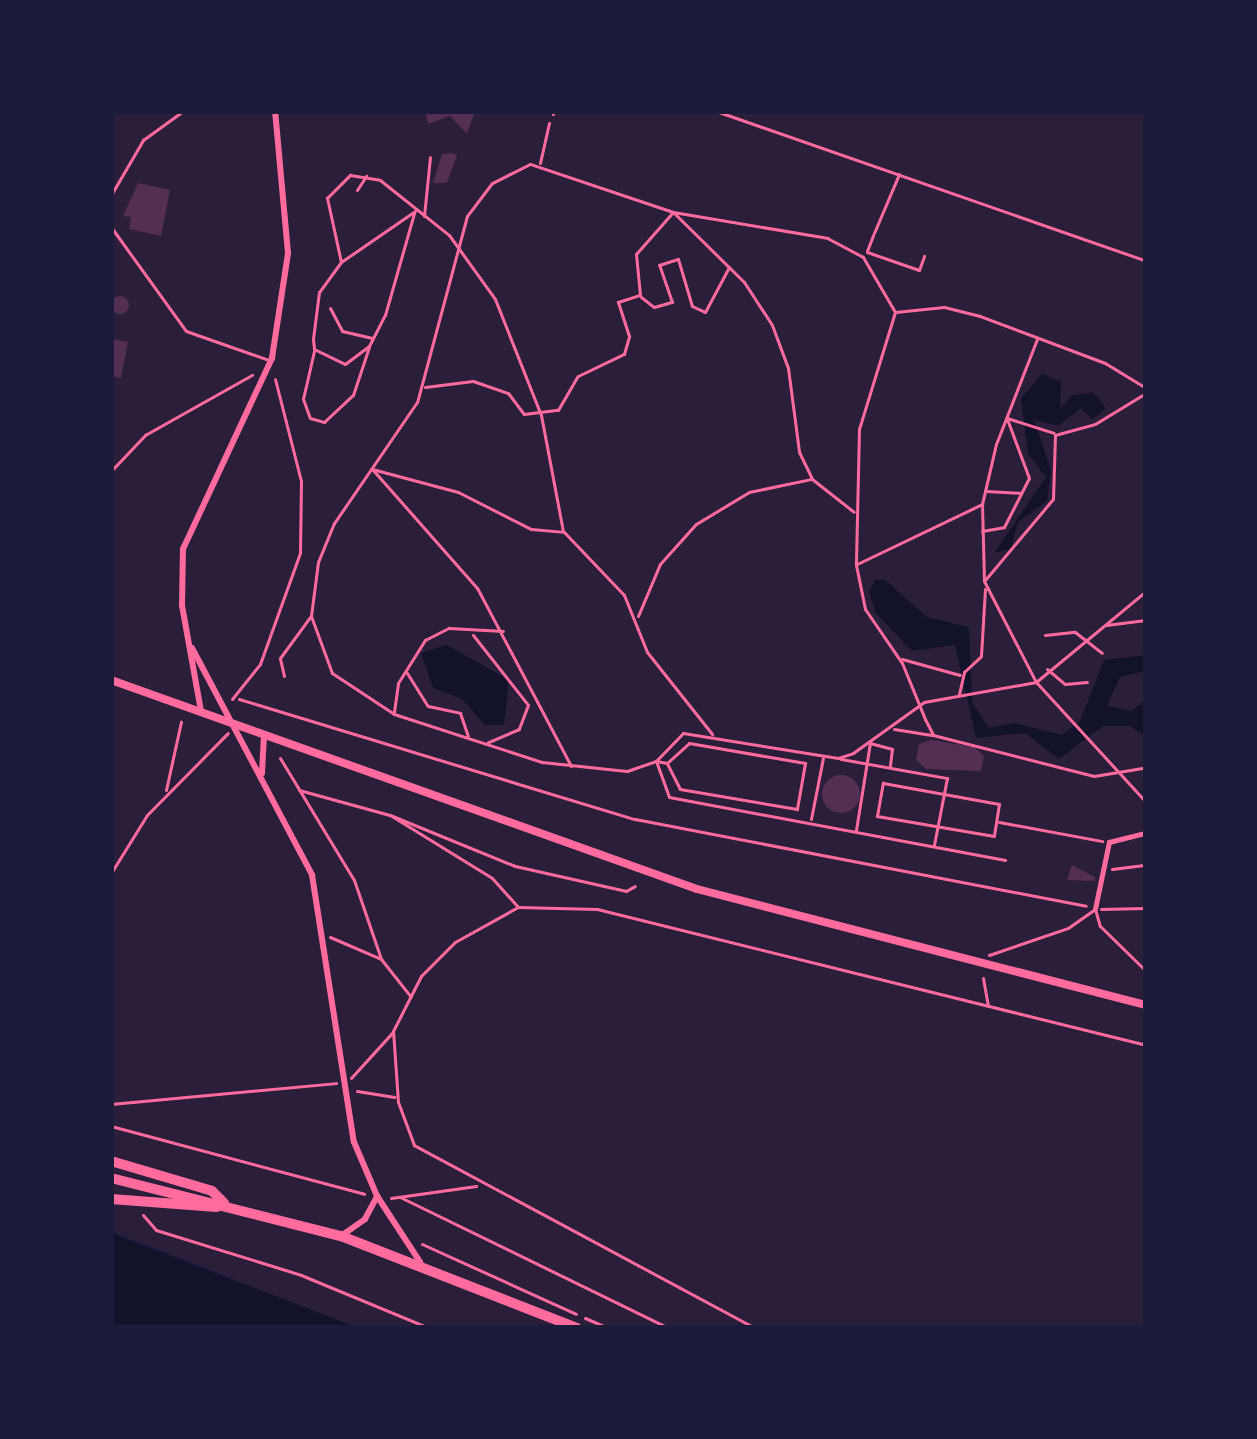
<!DOCTYPE html>
<style>
body{margin:0}
#map{position:relative;width:1257px;height:1439px;overflow:hidden;background:#1b1b3a;font-family:Georgia,serif}
div>[style]{position:absolute}
.green>*{inset:0;background:#2a1e3b}
.water>*{inset:0;background:#12122b}
.building>*{inset:0;background:#542f53}
.round{border-radius:50%}
.path>*{height:3px;margin:-1.5px;padding:0 1.5px;transform-origin:1.5px;border-radius:1.5px;background:#ff6b9d}
.service>*{height:3px;margin:-1.5px;padding:0 1.5px;transform-origin:1.5px;border-radius:1.5px;background:#ff6b9d}
.pedestrian>*{height:4.5px;margin:-2.25px;padding:0 2.25px;transform-origin:2.25px;border-radius:2.25px;background:#ff6b9d}
.minor>*{height:6px;margin:-3px;padding:0 3px;transform-origin:3px;border-radius:3px;background:#ff6b9d}
.tertiary>*{height:8px;margin:-4px;padding:0 4px;transform-origin:4px;border-radius:4px;background:#ff6b9d}
.primary>*{height:10px;margin:-5px;padding:0 5px;transform-origin:5px;border-radius:5px;background:#ff6b9d}
span{translate:-50% -50%;white-space:nowrap;text-align:center;line-height:1.15;-webkit-text-stroke:12px #1b1b3a;paint-order:stroke}
.frame{position:absolute;inset:0;border:114px solid #1b1b3a;pointer-events:none}
</style>
<div id="map">
<div class="green">
<i style="clip-path:polygon(111px 111px,1146px 111px,1146px 1328px,358px 1328px,111px 1231px)"></i>
</div>
<div class="water">
<i style="clip-path:polygon(1042px 374px,1061px 382px,1060px 408px,1073px 395px,1093px 392px,1106px 408px,1092px 419px,1081px 408px,1058px 426px,1034px 420px,1051px 470px,1047px 501px,1018px 522px,1011px 549px,994px 553px,1046px 477px,1028px 454px,1021px 398px)"></i>
<i style="clip-path:polygon(875px 580px,885px 580px,927px 617px,969px 627px,972px 702px,989px 728px,1014px 723px,1062px 735px,1080px 721px,1104px 660px,1146px 655px,1146px 671px,1120px 677px,1107px 706px,1131px 711px,1146px 700px,1146px 737px,1130px 726px,1103px 726px,1059px 759px,1025px 733px,976px 738px,955px 645px,912px 651px,876px 613px,869px 592px)"></i>
<i style="clip-path:polygon(447px 645px,509px 680px,504px 725px,485px 725px,462px 699px,433px 688px,421px 653px)"></i>
<i style="clip-path:polygon(111px 1231px,116px 1235px,358px 1328px,111px 1328px)"></i>
</div>
<div class="building">
<i style="clip-path:polygon(426px 111px,475px 111px,467px 134px,450px 116px,428px 124px)"></i>
<i style="clip-path:polygon(451px 153px,457px 155px,447px 183px,433px 183px,442px 154px)"></i>
<i style="clip-path:polygon(138px 183px,170px 190px,161px 236px,129px 229px,131px 217px,123px 216px)"></i>
<i class="round" style="left:111px;top:296px;width:18px;height:18px"></i>
<i style="clip-path:polygon(111px 339px,128px 342px,121px 378px,111px 376px)"></i>
<i style="clip-path:polygon(931px 740px,974px 747px,984px 756px,981px 771px,926px 769px,916px 760px,919px 744px)"></i>
<i class="round" style="left:822px;top:775px;width:38px;height:38px"></i>
<i style="clip-path:polygon(1072px 865px,1095px 877px,1095px 881px,1067px 880px)"></i>
</div>
<div class="path">
<i style="left:716px;top:111px;width:455px;rotate:19.2deg"></i>
<i style="left:553px;top:114px;width:3px;rotate:-90deg"></i>
<i style="left:540px;top:163px;width:41px;rotate:-77.3deg"></i>
<i style="left:357px;top:190px;width:17px;rotate:-57deg"></i>
<i style="left:415px;top:211px;width:90px;rotate:145.4deg"></i>
<i style="left:341px;top:262px;width:66px;rotate:-102.3deg"></i>
<i style="left:327px;top:198px;width:33px;rotate:-45deg"></i>
<i style="left:350px;top:175px;width:30px;rotate:9deg"></i>
<i style="left:380px;top:180px;width:88px;rotate:38.6deg"></i>
<i style="left:449px;top:235px;width:79px;rotate:54.3deg"></i>
<i style="left:495px;top:299px;width:125px;rotate:68.4deg"></i>
<i style="left:541px;top:415px;width:118px;rotate:79.3deg"></i>
<i style="left:424px;top:216px;width:59px;rotate:-84.2deg"></i>
<i style="left:874px;top:233px;width:64px;rotate:-67deg"></i>
<i style="left:867px;top:251px;width:17px;rotate:-69deg"></i>
<i style="left:867px;top:252px;width:55px;rotate:19.1deg"></i>
<i style="left:919px;top:270px;width:15px;rotate:-70deg"></i>
<i style="left:341px;top:262px;width:37px;rotate:126deg"></i>
<i style="left:319px;top:292px;width:47px;rotate:97.3deg"></i>
<i style="left:313px;top:339px;width:10px;rotate:84deg"></i>
<i style="left:314px;top:349px;width:34px;rotate:26deg"></i>
<i style="left:345px;top:364px;width:30px;rotate:-37deg"></i>
<i style="left:369px;top:346px;width:35px;rotate:-63deg"></i>
<i style="left:385px;top:315px;width:106px;rotate:-74.1deg"></i>
<i style="left:641px;top:297px;width:16px;rotate:38deg"></i>
<i style="left:654px;top:307px;width:19px;rotate:-16deg"></i>
<i style="left:672px;top:302px;width:39px;rotate:-109deg"></i>
<i style="left:659px;top:265px;width:20px;rotate:-18deg"></i>
<i style="left:678px;top:259px;width:49px;rotate:73.4deg"></i>
<i style="left:692px;top:306px;width:14px;rotate:25deg"></i>
<i style="left:705px;top:312px;width:51px;rotate:-61.9deg"></i>
<i style="left:330px;top:308px;width:26px;rotate:62deg"></i>
<i style="left:342px;top:331px;width:31px;rotate:13deg"></i>
<i style="left:895px;top:312px;width:122px;rotate:107.1deg"></i>
<i style="left:859px;top:429px;width:136px;rotate:91.3deg"></i>
<i style="left:856px;top:565px;width:45px;rotate:78.4deg"></i>
<i style="left:865px;top:609px;width:65px;rotate:55.6deg"></i>
<i style="left:902px;top:663px;width:61px;rotate:67.7deg"></i>
<i style="left:925px;top:719px;width:18px;rotate:63deg"></i>
<i style="left:933px;top:735px;width:166px;rotate:14.3deg"></i>
<i style="left:1094px;top:776px;width:49px;rotate:-9.5deg"></i>
<i style="left:1037px;top:339px;width:113px;rotate:111.3deg"></i>
<i style="left:996px;top:444px;width:62px;rotate:103.1deg"></i>
<i style="left:982px;top:504px;width:77px;rotate:88.5deg"></i>
<i style="left:984px;top:581px;width:114px;rotate:62.8deg"></i>
<i style="left:1036px;top:682px;width:163px;rotate:47.5deg"></i>
<i style="left:314px;top:351px;width:49px;rotate:102.9deg"></i>
<i style="left:303px;top:399px;width:20px;rotate:70deg"></i>
<i style="left:310px;top:418px;width:15px;rotate:16deg"></i>
<i style="left:324px;top:422px;width:40px;rotate:-43deg"></i>
<i style="left:353px;top:395px;width:51px;rotate:-71.6deg"></i>
<i style="left:425px;top:387px;width:48px;rotate:-7.1deg"></i>
<i style="left:473px;top:381px;width:37px;rotate:19deg"></i>
<i style="left:508px;top:393px;width:26px;rotate:53deg"></i>
<i style="left:524px;top:414px;width:34px;rotate:-7deg"></i>
<i style="left:558px;top:410px;width:39px;rotate:-60deg"></i>
<i style="left:578px;top:376px;width:51px;rotate:-25.6deg"></i>
<i style="left:624px;top:354px;width:19px;rotate:-74deg"></i>
<i style="left:629px;top:336px;width:36px;rotate:-108deg"></i>
<i style="left:618px;top:302px;width:23px;rotate:-18deg"></i>
<i style="left:640px;top:295px;width:41px;rotate:-95.6deg"></i>
<i style="left:636px;top:254px;width:56px;rotate:-48.6deg"></i>
<i style="left:673px;top:212px;width:100px;rotate:44.6deg"></i>
<i style="left:744px;top:282px;width:51px;rotate:56.9deg"></i>
<i style="left:772px;top:325px;width:46px;rotate:69.6deg"></i>
<i style="left:788px;top:368px;width:85px;rotate:82.5deg"></i>
<i style="left:799px;top:452px;width:30px;rotate:64deg"></i>
<i style="left:812px;top:479px;width:53px;rotate:38.2deg"></i>
<i style="left:1146px;top:388px;width:48px;rotate:-148.6deg"></i>
<i style="left:1105px;top:363px;width:134px;rotate:-159.4deg"></i>
<i style="left:980px;top:316px;width:37px;rotate:-166deg"></i>
<i style="left:944px;top:307px;width:49px;rotate:174.2deg"></i>
<i style="left:895px;top:312px;width:64px;rotate:-120.2deg"></i>
<i style="left:863px;top:257px;width:40px;rotate:-152deg"></i>
<i style="left:828px;top:238px;width:157px;rotate:-170.5deg"></i>
<i style="left:673px;top:212px;width:151px;rotate:-161.4deg"></i>
<i style="left:530px;top:164px;width:42px;rotate:153.4deg"></i>
<i style="left:492px;top:183px;width:41px;rotate:127.1deg"></i>
<i style="left:467px;top:216px;width:193px;rotate:105deg"></i>
<i style="left:417px;top:402px;width:147px;rotate:124.4deg"></i>
<i style="left:334px;top:523px;width:42px;rotate:112.3deg"></i>
<i style="left:318px;top:562px;width:54px;rotate:97.4deg"></i>
<i style="left:311px;top:616px;width:61px;rotate:69.8deg"></i>
<i style="left:332px;top:673px;width:74px;rotate:33.5deg"></i>
<i style="left:394px;top:714px;width:156px;rotate:18deg"></i>
<i style="left:542px;top:762px;width:85px;rotate:6deg"></i>
<i style="left:627px;top:771px;width:31px;rotate:-19deg"></i>
<i style="left:656px;top:761px;width:39px;rotate:-46deg"></i>
<i style="left:683px;top:733px;width:157px;rotate:9.2deg"></i>
<i style="left:838px;top:758px;width:16px;rotate:-18deg"></i>
<i style="left:853px;top:753px;width:87px;rotate:-35.7deg"></i>
<i style="left:924px;top:702px;width:114px;rotate:-10.1deg"></i>
<i style="left:1036px;top:682px;width:143px;rotate:-39.6deg"></i>
<i style="left:1007px;top:418px;width:49px;rotate:17.7deg"></i>
<i style="left:111px;top:471px;width:50px;rotate:-46.6deg"></i>
<i style="left:145px;top:435px;width:123px;rotate:-29.3deg"></i>
<i style="left:985px;top:491px;width:36px;rotate:3deg"></i>
<i style="left:982px;top:531px;width:22px;rotate:-10deg"></i>
<i style="left:1004px;top:527px;width:55px;rotate:-63deg"></i>
<i style="left:1029px;top:478px;width:63px;rotate:-110.4deg"></i>
<i style="left:857px;top:564px;width:139px;rotate:-25.6deg"></i>
<i style="left:985px;top:580px;width:106px;rotate:-50deg"></i>
<i style="left:1053px;top:499px;width:64px;rotate:-88.2deg"></i>
<i style="left:1055px;top:435px;width:41px;rotate:-15.4deg"></i>
<i style="left:1095px;top:424px;width:60px;rotate:-31.3deg"></i>
<i style="left:638px;top:616px;width:56px;rotate:-67.1deg"></i>
<i style="left:660px;top:564px;width:54px;rotate:-48deg"></i>
<i style="left:696px;top:524px;width:62px;rotate:-31.1deg"></i>
<i style="left:749px;top:492px;width:63px;rotate:-11.8deg"></i>
<i style="left:1106px;top:625px;width:40px;rotate:-7.1deg"></i>
<i style="left:473px;top:635px;width:89px;rotate:51.8deg"></i>
<i style="left:528px;top:705px;width:26px;rotate:111deg"></i>
<i style="left:519px;top:729px;width:34px;rotate:157deg"></i>
<i style="left:1045px;top:635px;width:30px;rotate:-6deg"></i>
<i style="left:1075px;top:632px;width:34px;rotate:38deg"></i>
<i style="left:902px;top:659px;width:60px;rotate:15.4deg"></i>
<i style="left:1047px;top:669px;width:23px;rotate:40deg"></i>
<i style="left:1065px;top:684px;width:22px;rotate:-5deg"></i>
<i style="left:407px;top:673px;width:39px;rotate:58deg"></i>
<i style="left:428px;top:706px;width:33px;rotate:12deg"></i>
<i style="left:460px;top:713px;width:24px;rotate:71deg"></i>
<i style="left:284px;top:676px;width:18px;rotate:-103deg"></i>
<i style="left:280px;top:658px;width:51px;rotate:-53.8deg"></i>
<i style="left:959px;top:694px;width:23px;rotate:-77deg"></i>
<i style="left:964px;top:672px;width:23px;rotate:-43deg"></i>
<i style="left:981px;top:656px;width:67px;rotate:-86.6deg"></i>
<i style="left:232px;top:699px;width:45px;rotate:-51.3deg"></i>
<i style="left:260px;top:664px;width:118px;rotate:-70.2deg"></i>
<i style="left:300px;top:553px;width:72px;rotate:-89.2deg"></i>
<i style="left:301px;top:481px;width:105px;rotate:-104.3deg"></i>
<i style="left:239px;top:699px;width:414px;rotate:16.9deg"></i>
<i style="left:635px;top:819px;width:459px;rotate:10.9deg"></i>
<i style="left:394px;top:712px;width:29px;rotate:-82deg"></i>
<i style="left:398px;top:683px;width:51px;rotate:-57.9deg"></i>
<i style="left:425px;top:640px;width:27px;rotate:-27deg"></i>
<i style="left:449px;top:628px;width:54px;rotate:3.2deg"></i>
<i style="left:894px;top:729px;width:38px;rotate:9deg"></i>
<i style="left:689px;top:743px;width:118px;rotate:9.8deg"></i>
<i style="left:805px;top:763px;width:47px;rotate:99.9deg"></i>
<i style="left:797px;top:809px;width:119px;rotate:-170.3deg"></i>
<i style="left:680px;top:789px;width:29px;rotate:-117deg"></i>
<i style="left:667px;top:763px;width:30px;rotate:-42deg"></i>
<i style="left:280px;top:758px;width:143px;rotate:58.8deg"></i>
<i style="left:354px;top:880px;width:83px;rotate:71.1deg"></i>
<i style="left:841px;top:759px;width:108px;rotate:10.2deg"></i>
<i style="left:947px;top:778px;width:68px;rotate:101deg"></i>
<i style="left:667px;top:763px;width:11px;rotate:-170deg"></i>
<i style="left:656px;top:761px;width:38px;rotate:70deg"></i>
<i style="left:669px;top:797px;width:342px;rotate:10.6deg"></i>
<i style="left:571px;top:766px;width:201px;rotate:-117.8deg"></i>
<i style="left:477px;top:588px;width:159px;rotate:-131.4deg"></i>
<i style="left:372px;top:469px;width:89px;rotate:15deg"></i>
<i style="left:458px;top:492px;width:82px;rotate:26.9deg"></i>
<i style="left:531px;top:529px;width:33px;rotate:5deg"></i>
<i style="left:564px;top:532px;width:87px;rotate:46.4deg"></i>
<i style="left:624px;top:595px;width:61px;rotate:68deg"></i>
<i style="left:647px;top:652px;width:105px;rotate:51.6deg"></i>
<i style="left:883px;top:783px;width:118px;rotate:10.3deg"></i>
<i style="left:999px;top:804px;width:32px;rotate:99deg"></i>
<i style="left:994px;top:836px;width:119px;rotate:-170.3deg"></i>
<i style="left:877px;top:816px;width:34px;rotate:-80deg"></i>
<i style="left:166px;top:790px;width:70px;rotate:-77.6deg"></i>
<i style="left:299px;top:790px;width:94px;rotate:15.4deg"></i>
<i style="left:390px;top:815px;width:120px;rotate:31.7deg"></i>
<i style="left:492px;top:878px;width:39px;rotate:48deg"></i>
<i style="left:390px;top:815px;width:135px;rotate:22.2deg"></i>
<i style="left:515px;top:866px;width:114px;rotate:12.7deg"></i>
<i style="left:626px;top:891px;width:10px;rotate:-29deg"></i>
<i style="left:811px;top:819px;width:62px;rotate:-78.9deg"></i>
<i style="left:999px;top:822px;width:105px;rotate:10.5deg"></i>
<i style="left:856px;top:830px;width:88px;rotate:-80.9deg"></i>
<i style="left:870px;top:743px;width:23px;rotate:15deg"></i>
<i style="left:892px;top:749px;width:17px;rotate:97deg"></i>
<i style="left:1112px;top:869px;width:34px;rotate:-7deg"></i>
<i style="left:111px;top:873px;width:68px;rotate:-58.2deg"></i>
<i style="left:147px;top:815px;width:115px;rotate:-45.4deg"></i>
<i style="left:1101px;top:909px;width:45px;rotate:-1.3deg"></i>
<i style="left:330px;top:937px;width:56px;rotate:23.3deg"></i>
<i style="left:381px;top:959px;width:48px;rotate:51.7deg"></i>
<i style="left:983px;top:978px;width:28px;rotate:80deg"></i>
<i style="left:351px;top:1078px;width:61px;rotate:-47.7deg"></i>
<i style="left:357px;top:1091px;width:38px;rotate:9deg"></i>
<i style="left:111px;top:1104px;width:226px;rotate:-5.3deg"></i>
<i style="left:111px;top:1126px;width:262px;rotate:15deg"></i>
<i style="left:400px;top:1197px;width:298px;rotate:26deg"></i>
<i style="left:391px;top:1198px;width:86px;rotate:-8deg"></i>
<i style="left:143px;top:1215px;width:20px;rotate:49deg"></i>
<i style="left:156px;top:1230px;width:152px;rotate:17.2deg"></i>
<i style="left:301px;top:1275px;width:139px;rotate:22.5deg"></i>
<i style="left:422px;top:1244px;width:169px;rotate:24.4deg"></i>
<i style="left:585px;top:1318px;width:25px;rotate:23deg"></i>
<i style="left:755px;top:1328px;width:387px;rotate:-151.8deg"></i>
<i style="left:414px;top:1145px;width:46px;rotate:-110.4deg"></i>
<i style="left:398px;top:1102px;width:71px;rotate:-94deg"></i>
<i style="left:393px;top:1031px;width:62px;rotate:-63deg"></i>
<i style="left:421px;top:976px;width:48px;rotate:-45deg"></i>
<i style="left:455px;top:942px;width:72px;rotate:-29.1deg"></i>
<i style="left:518px;top:907px;width:79px;rotate:1.5deg"></i>
<i style="left:597px;top:909px;width:566px;rotate:13.91deg"></i>
</div>
<div class="service">
<i style="left:111px;top:195px;width:64px;rotate:-59.8deg"></i>
<i style="left:143px;top:140px;width:49px;rotate:-35.9deg"></i>
<i style="left:111px;top:227px;width:128px;rotate:54.2deg"></i>
<i style="left:186px;top:331px;width:88px;rotate:19.3deg"></i>
<i style="left:989px;top:955px;width:83px;rotate:-18.9deg"></i>
<i style="left:1068px;top:928px;width:33px;rotate:-35deg"></i>
<i style="left:1095px;top:909px;width:18px;rotate:74deg"></i>
<i style="left:1100px;top:926px;width:64px;rotate:44.4deg"></i>
</div>
<div class="pedestrian">
<i style="left:1095px;top:909px;width:68px;rotate:-78.2deg"></i>
<i style="left:1109px;top:842px;width:38px;rotate:-14deg"></i>
</div>
<div class="minor">
<i style="left:192px;top:648px;width:257px;rotate:62.1deg"></i>
<i style="left:312px;top:875px;width:270px;rotate:81.1deg"></i>
<i style="left:354px;top:1142px;width:59px;rotate:66.9deg"></i>
<i style="left:377px;top:1196px;width:79px;rotate:56.9deg"></i>
<i style="left:201px;top:711px;width:108px;rotate:-100.2deg"></i>
<i style="left:182px;top:605px;width:56px;rotate:-89deg"></i>
<i style="left:183px;top:549px;width:211px;rotate:-65deg"></i>
<i style="left:272px;top:358px;width:106px;rotate:-81.3deg"></i>
<i style="left:288px;top:253px;width:143px;rotate:-95.2deg"></i>
<i style="left:262px;top:773px;width:38px;rotate:-87deg"></i>
<i style="left:341px;top:1236px;width:29px;rotate:-35deg"></i>
<i style="left:365px;top:1219px;width:26px;rotate:-62deg"></i>
</div>
<div class="tertiary">
<i style="left:111px;top:680px;width:622px;rotate:19.63deg"></i>
<i style="left:697px;top:889px;width:464px;rotate:14.5deg"></i>
</div>
<div class="primary">
<i style="left:111px;top:1161px;width:105px;rotate:16.5deg"></i>
<i style="left:212px;top:1191px;width:17px;rotate:45deg"></i>
<i style="left:111px;top:1178px;width:237px;rotate:14.2deg"></i>
<i style="left:341px;top:1236px;width:253px;rotate:21.3deg"></i>
<i style="left:111px;top:1199px;width:106px;rotate:4.3deg"></i>
</div>
<div class="frame"></div>
</div>
